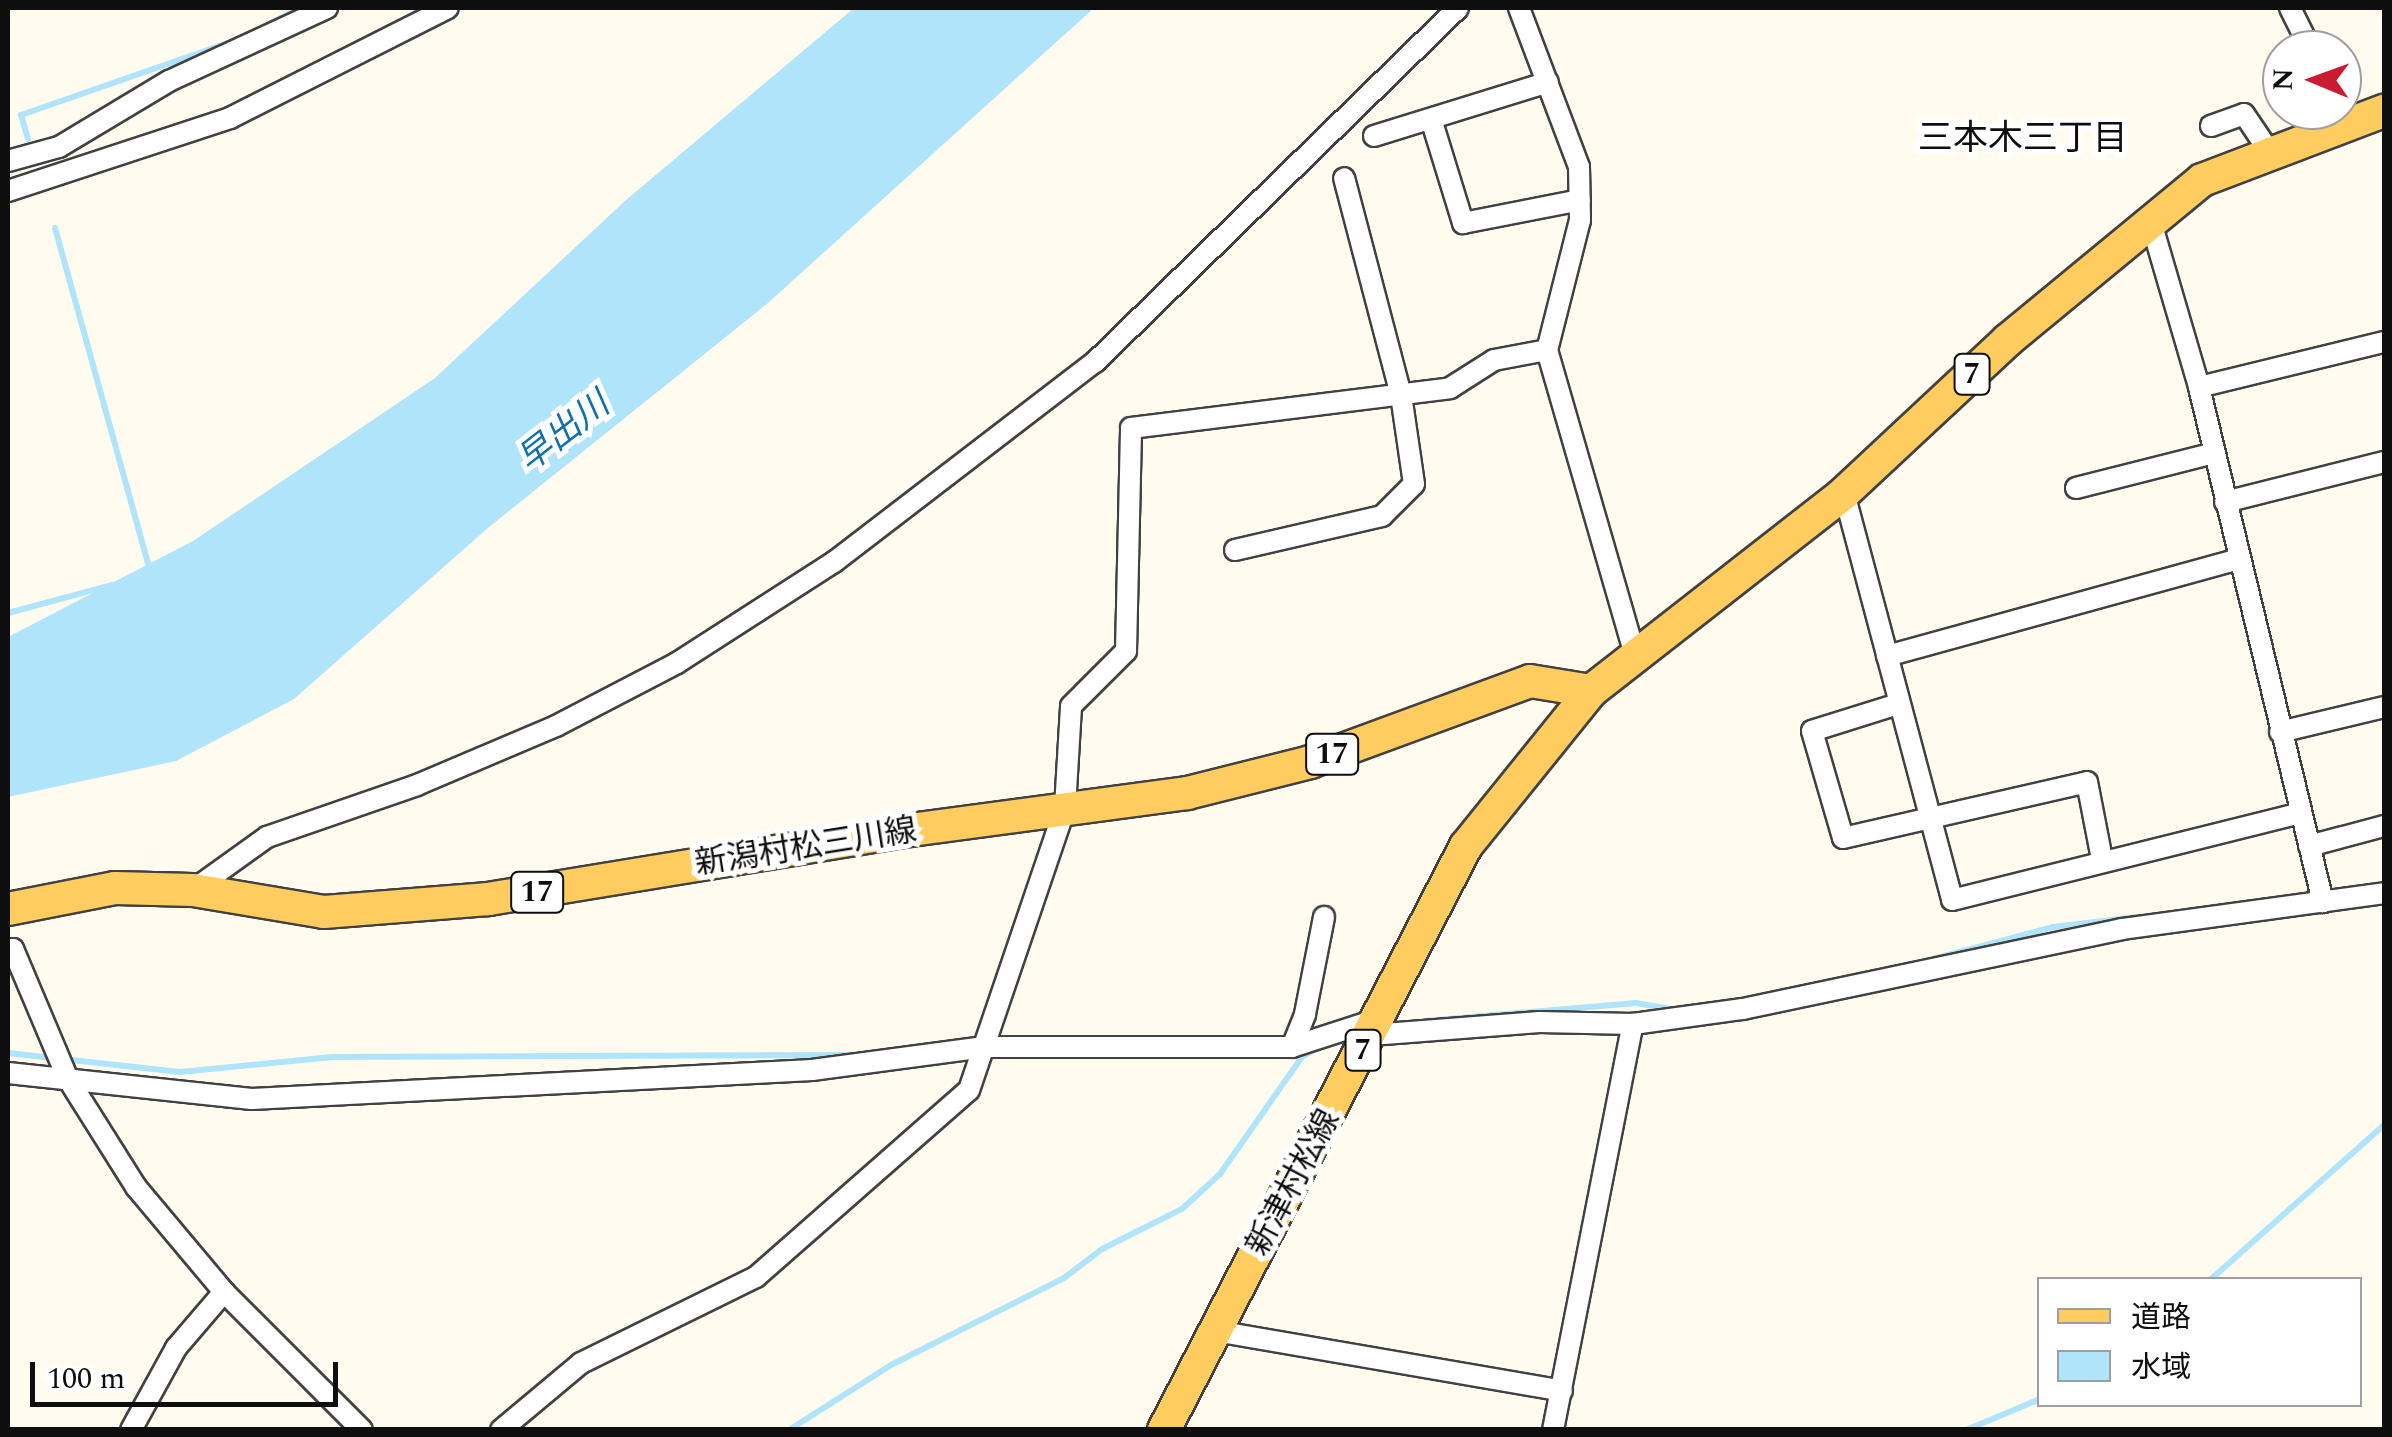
<!DOCTYPE html>
<meta charset="utf-8">
<style>
body{margin:0}
#map{position:relative;width:2392px;height:1437px;overflow:hidden;background:#fffbef;font-family:Spectral,"Noto Sans JP",serif}
div>[style]{position:absolute}
.water>*{inset:0;background:#b0e4fa}
.stream>*{height:6px;margin:-3px;padding:0 3px;transform-origin:3px;border-radius:3px;background:#b0e4fa}
.roads{filter:drop-shadow(2px 0 #414141) drop-shadow(-2px 0 #414141) drop-shadow(0 2px #414141) drop-shadow(0 -2px #414141)}
.street>*{height:20px;margin:-10px;padding:0 10px;transform-origin:10px;border-radius:10px;background:#fff}
.primary>*{height:32px;margin:-16px;padding:0 16px;transform-origin:16px;border-radius:16px;background:#ffcc5f}
span{translate:-50% -50%;white-space:nowrap;text-align:center;line-height:1.15;-webkit-text-stroke:10px #fff;paint-order:stroke}
.shield-label span{padding:2px 8px;background:#fff;border:2px solid;border-radius:8px;-webkit-text-stroke-width:0}
.shield-label{font-size:30px;color:#0e0e0e;font-weight:700}
.street-label{font-size:32px;color:#0e0e0e}
.neighbourhood-label{font-size:35px;color:#0e0e0e}
.water-label{font-size:35px;color:#0e71a9;font-style:italic}
.frame{position:absolute;inset:0;border:10px solid #0e0e0e;pointer-events:none}
.legend{position:absolute;left:2037px;top:1277px;width:325px;height:130px;box-sizing:border-box;background:#fff;border:2px solid #9f9f9f;margin:0;padding:12px 18px;list-style:none;font-size:30px;color:#0e0e0e}
.legend li{display:flex;align-items:center;gap:20px;height:50px}
.legend b{width:50px;border:2px solid #9f9f9f}
.north{position:absolute;left:2262px;top:30px;width:100px;height:100px;box-sizing:border-box;background:#fff;border:2px solid #9f9f9f;border-radius:50%;rotate:271deg;font-size:28px;font-weight:700;line-height:40px;text-align:center;color:#0e0e0e}
.north::after{content:'';display:block;margin:auto;width:35px;height:45px;background:#c81c31;clip-path:polygon(50% 0,100% 100%,50% 72%,0 100%)}
.scale{position:absolute;left:30px;top:1362px;width:308px;height:45px;box-sizing:border-box;border:5px solid #0e0e0e;border-top:0;padding-left:12px;font-size:30px;line-height:35px;white-space:nowrap;color:#0e0e0e;-webkit-text-stroke:8px #fff;paint-order:stroke}
</style>
<div id="map">
<div class="water">
<i style="clip-path:polygon(854px 8px,1094px 8px,768px 303px,489px 527px,294px 699px,176px 761px,8px 797px,8px 637px,193px 541px,435px 378px,626px 200px)"></i>
</div>
<div class="stream">
<i style="left:271px;top:23px;width:34px;rotate:-27deg"></i>
<i style="left:28px;top:139px;width:25px;rotate:-106deg"></i>
<i style="left:21px;top:115px;width:225px;rotate:-19.2deg"></i>
<i style="left:55px;top:228px;width:353px;rotate:74.5deg"></i>
<i style="left:8px;top:613px;width:108px;rotate:-15.1deg"></i>
<i style="left:1933px;top:959px;width:124px;rotate:-14.9deg"></i>
<i style="left:2053px;top:927px;width:84px;rotate:-6.9deg"></i>
<i style="left:1425px;top:1021px;width:212px;rotate:-4.9deg"></i>
<i style="left:1636px;top:1003px;width:35px;rotate:10deg"></i>
<i style="left:8px;top:1053px;width:173px;rotate:6.3deg"></i>
<i style="left:180px;top:1072px;width:153px;rotate:-5.6deg"></i>
<i style="left:332px;top:1057px;width:517px;rotate:-0.22deg"></i>
<i style="left:2210px;top:1280px;width:233px;rotate:-41.7deg"></i>
<i style="left:789px;top:1430px;width:121px;rotate:-32.5deg"></i>
<i style="left:891px;top:1365px;width:194px;rotate:-26.7deg"></i>
<i style="left:1064px;top:1278px;width:48px;rotate:-37.3deg"></i>
<i style="left:1102px;top:1249px;width:89px;rotate:-26.6deg"></i>
<i style="left:1182px;top:1209px;width:52px;rotate:-42.6deg"></i>
<i style="left:1220px;top:1174px;width:143px;rotate:-55deg"></i>
<i style="left:1302px;top:1057px;width:17px;rotate:-31deg"></i>
<i style="left:1966px;top:1430px;width:80px;rotate:-22.7deg"></i>
</div>
<div class="roads">
<div class="street">
<i style="left:1519px;top:8px;width:170px;rotate:69.3deg"></i>
<i style="left:1579px;top:167px;width:53px;rotate:88.9deg"></i>
<i style="left:1580px;top:220px;width:134px;rotate:104.2deg"></i>
<i style="left:1547px;top:350px;width:322px;rotate:73.9deg"></i>
<i style="left:2290px;top:8px;width:47px;rotate:63.4deg"></i>
<i style="left:1432px;top:122px;width:106px;rotate:72.9deg"></i>
<i style="left:1463px;top:223px;width:119px;rotate:-11.1deg"></i>
<i style="left:2211px;top:126px;width:35px;rotate:-20deg"></i>
<i style="left:2244px;top:114px;width:48px;rotate:56deg"></i>
<i style="left:1374px;top:136px;width:182px;rotate:-17.2deg"></i>
<i style="left:8px;top:161px;width:53px;rotate:-15.4deg"></i>
<i style="left:59px;top:147px;width:128px;rotate:-31deg"></i>
<i style="left:169px;top:81px;width:174px;rotate:-24.8deg"></i>
<i style="left:8px;top:191px;width:234px;rotate:-18.2deg"></i>
<i style="left:230px;top:118px;width:244px;rotate:-26.8deg"></i>
<i style="left:2150px;top:219px;width:175px;rotate:73.7deg"></i>
<i style="left:2199px;top:387px;width:530px;rotate:76.46deg"></i>
<i style="left:2199px;top:387px;width:190px;rotate:-13.7deg"></i>
<i style="left:2076px;top:488px;width:142px;rotate:-14.2deg"></i>
<i style="left:1844px;top:493px;width:421px;rotate:75.1deg"></i>
<i style="left:1952px;top:900px;width:359px;rotate:-14deg"></i>
<i style="left:2225px;top:502px;width:164px;rotate:-14.1deg"></i>
<i style="left:1235px;top:550px;width:151px;rotate:-13deg"></i>
<i style="left:1382px;top:516px;width:45px;rotate:-45deg"></i>
<i style="left:1414px;top:484px;width:90px;rotate:-98.3deg"></i>
<i style="left:1401px;top:395px;width:224px;rotate:-104.7deg"></i>
<i style="left:1887px;top:656px;width:365px;rotate:-15.4deg"></i>
<i style="left:1898px;top:704px;width:90px;rotate:162.6deg"></i>
<i style="left:1812px;top:731px;width:111px;rotate:73.8deg"></i>
<i style="left:1843px;top:838px;width:250px;rotate:-12.9deg"></i>
<i style="left:2087px;top:782px;width:78px;rotate:79deg"></i>
<i style="left:2280px;top:732px;width:107px;rotate:-13.5deg"></i>
<i style="left:2309px;top:846px;width:78px;rotate:-14.9deg"></i>
<i style="left:193px;top:890px;width:91px;rotate:-35.6deg"></i>
<i style="left:267px;top:837px;width:159px;rotate:-19.1deg"></i>
<i style="left:417px;top:785px;width:151px;rotate:-23deg"></i>
<i style="left:556px;top:726px;width:136px;rotate:-27.5deg"></i>
<i style="left:677px;top:663px;width:187px;rotate:-32.8deg"></i>
<i style="left:834px;top:562px;width:329px;rotate:-37.5deg"></i>
<i style="left:1095px;top:362px;width:507px;rotate:-44.28deg"></i>
<i style="left:8px;top:949px;width:5px"></i>
<i style="left:13px;top:949px;width:141px;rotate:67.1deg"></i>
<i style="left:68px;top:1079px;width:128px;rotate:57.8deg"></i>
<i style="left:136px;top:1187px;width:137px;rotate:50deg"></i>
<i style="left:224px;top:1292px;width:195px;rotate:45deg"></i>
<i style="left:1371px;top:1035px;width:169px;rotate:-4.4deg"></i>
<i style="left:1539px;top:1022px;width:94px;rotate:1.2deg"></i>
<i style="left:1633px;top:1024px;width:111px;rotate:-7.8deg"></i>
<i style="left:1743px;top:1009px;width:387px;rotate:-11.9deg"></i>
<i style="left:2122px;top:929px;width:264px;rotate:-7.8deg"></i>
<i style="left:1292px;top:1047px;width:35px;rotate:-68deg"></i>
<i style="left:1305px;top:1014px;width:99px;rotate:-78.9deg"></i>
<i style="left:8px;top:1073px;width:245px;rotate:6.1deg"></i>
<i style="left:252px;top:1099px;width:561px;rotate:-2.96deg"></i>
<i style="left:812px;top:1070px;width:174px;rotate:-7.6deg"></i>
<i style="left:984px;top:1047px;width:308px"></i>
<i style="left:1292px;top:1047px;width:87px;rotate:-18deg"></i>
<i style="left:1216px;top:1331px;width:351px;rotate:9.8deg"></i>
<i style="left:131px;top:1430px;width:94px;rotate:-61.2deg"></i>
<i style="left:176px;top:1348px;width:74px;rotate:-49.4deg"></i>
<i style="left:501px;top:1430px;width:104px;rotate:-39.9deg"></i>
<i style="left:581px;top:1363px;width:195px;rotate:-26.2deg"></i>
<i style="left:756px;top:1277px;width:283px;rotate:-41.3deg"></i>
<i style="left:969px;top:1090px;width:298px;rotate:-71.2deg"></i>
<i style="left:1065px;top:808px;width:102px;rotate:-86.6deg"></i>
<i style="left:1071px;top:706px;width:78px;rotate:-45deg"></i>
<i style="left:1126px;top:651px;width:223px;rotate:-88.7deg"></i>
<i style="left:1131px;top:428px;width:321px;rotate:-7.1deg"></i>
<i style="left:1450px;top:388px;width:52px;rotate:-32.5deg"></i>
<i style="left:1494px;top:360px;width:54px;rotate:-10.7deg"></i>
<i style="left:1553px;top:1430px;width:414px;rotate:-78.9deg"></i>
</div>
<div class="primary">
<i style="left:8px;top:909px;width:109px;rotate:-11.1deg"></i>
<i style="left:115px;top:888px;width:78px;rotate:1.5deg"></i>
<i style="left:193px;top:890px;width:133px;rotate:9.5deg"></i>
<i style="left:324px;top:912px;width:165px;rotate:-4.5deg"></i>
<i style="left:488px;top:899px;width:421px;rotate:-9.3deg"></i>
<i style="left:903px;top:831px;width:287px;rotate:-7.6deg"></i>
<i style="left:1187px;top:793px;width:127px;rotate:-14.1deg"></i>
<i style="left:1310px;top:762px;width:234px;rotate:-20.2deg"></i>
<i style="left:1530px;top:681px;width:62px;rotate:9.3deg"></i>
<i style="left:1164px;top:1430px;width:657px;rotate:-62.66deg"></i>
<i style="left:1466px;top:846px;width:199px;rotate:-51.1deg"></i>
<i style="left:1591px;top:691px;width:321px;rotate:-38deg"></i>
<i style="left:1844px;top:493px;width:224px;rotate:-43deg"></i>
<i style="left:2008px;top:340px;width:251px;rotate:-39.5deg"></i>
<i style="left:2202px;top:180px;width:195px;rotate:-20.8deg"></i>
</div>
</div>
<div class="shield-label">
<span style="left:1972px;top:374px">7</span>
<span style="left:1332px;top:754px">17</span>
<span style="left:537px;top:892px">17</span>
<span style="left:1363px;top:1050px">7</span>
</div>
<div class="street-label">
<span style="left:806px;top:848px;rotate:-9deg">新潟村松三川線</span>
<span style="left:1294px;top:1183px;rotate:-62deg">新津村松線</span>
</div>
<div class="neighbourhood-label">
<span style="left:2023px;top:139px">三本木三丁目</span>
</div>
<div class="water-label">
<span style="left:564px;top:433px;rotate:-38deg">早出川</span>
</div>
<div class="frame"></div>
<ul class="legend">
<li><b style="height:12px;background:#ffcc5f"></b>道路</li>
<li><b style="height:28px;background:#b0e4fa"></b>水域</li>
</ul>
<div class="north">N</div>
<div class="scale">100 m</div>
</div>
